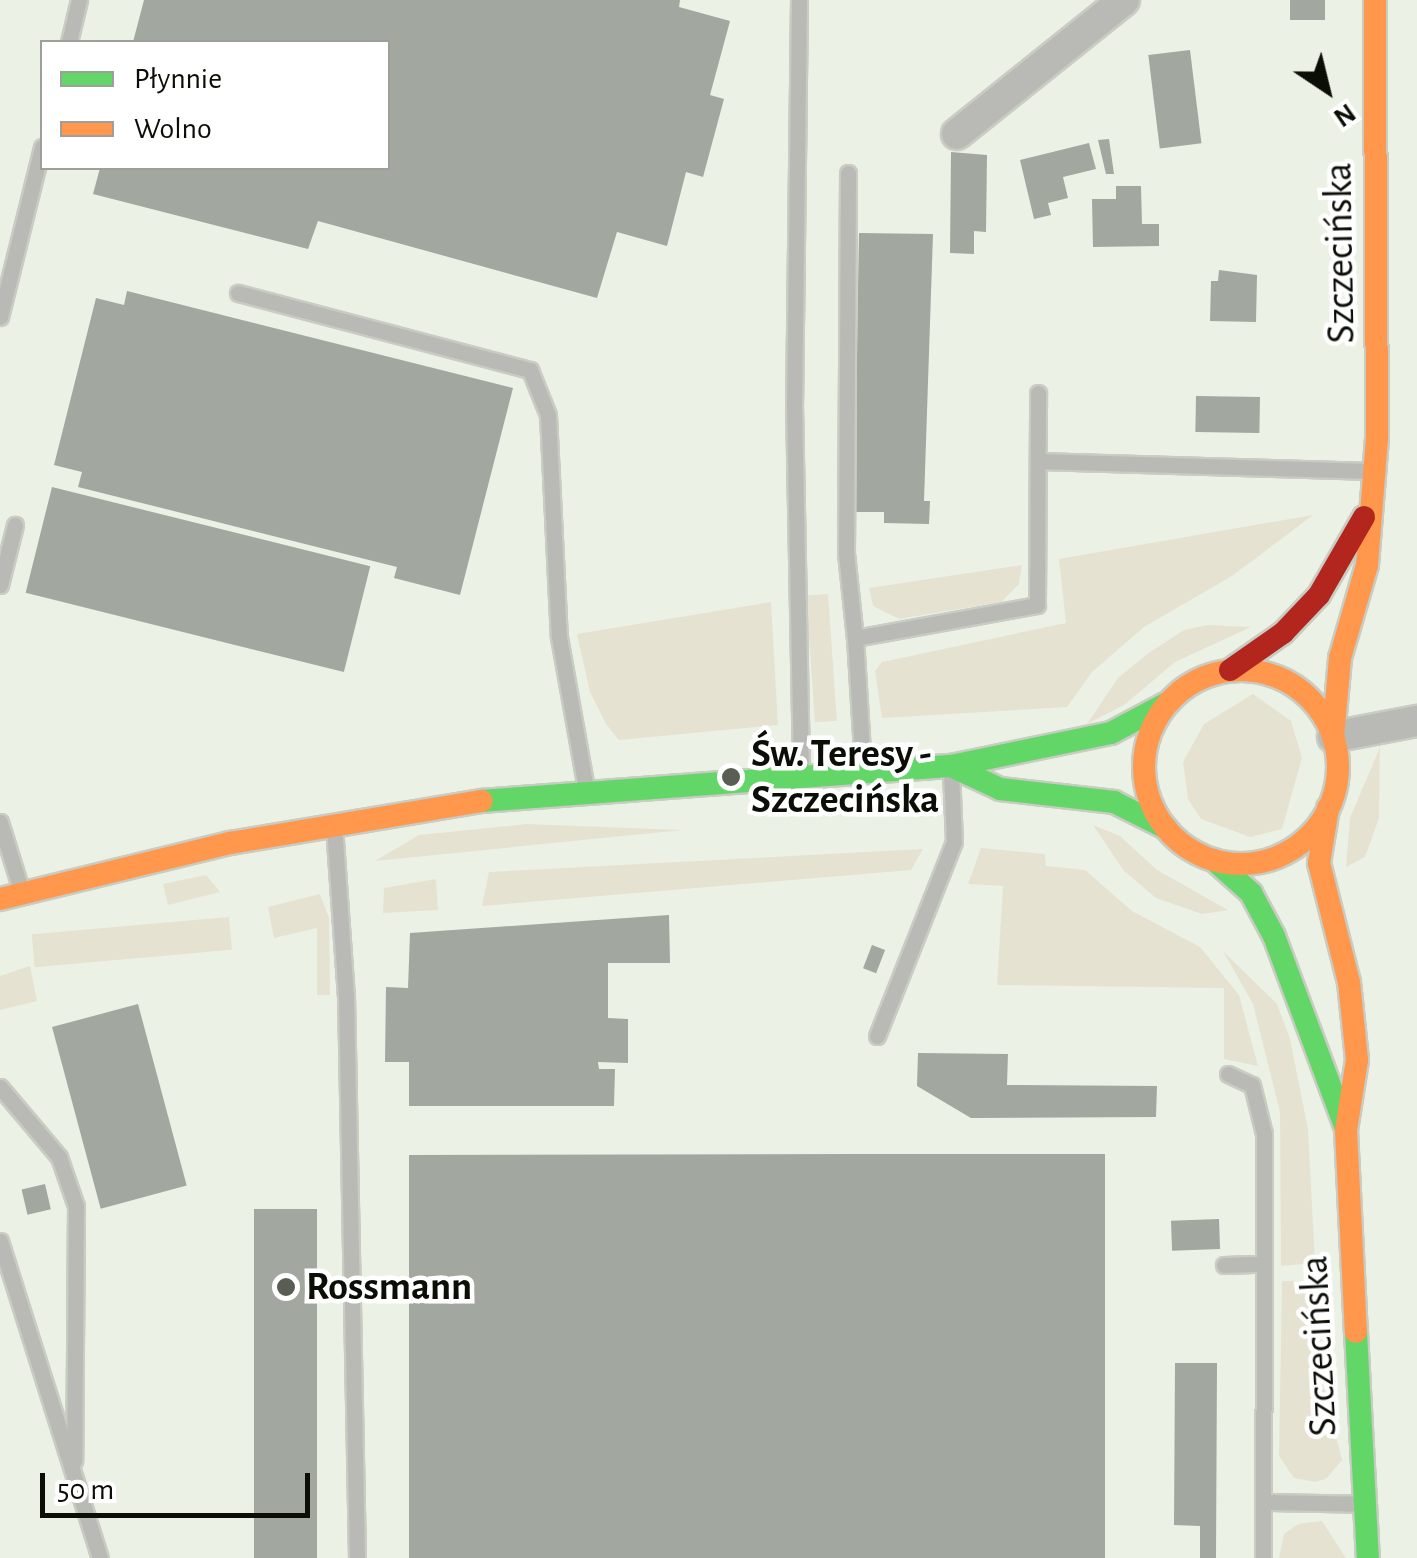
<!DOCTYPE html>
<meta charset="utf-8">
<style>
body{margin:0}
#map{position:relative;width:1417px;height:1558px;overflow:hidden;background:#ecf1e5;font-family:"Alegreya Sans",sans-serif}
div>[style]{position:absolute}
.green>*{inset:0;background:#e6e2d2;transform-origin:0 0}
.building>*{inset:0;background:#a2a79f;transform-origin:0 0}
.roads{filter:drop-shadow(2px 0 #c8ccc2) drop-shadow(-2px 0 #c8ccc2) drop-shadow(0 2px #c8ccc2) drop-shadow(0 -2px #c8ccc2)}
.lane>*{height:15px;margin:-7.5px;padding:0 7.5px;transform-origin:7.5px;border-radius:7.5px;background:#b9bab5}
.street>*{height:30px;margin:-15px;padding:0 15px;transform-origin:15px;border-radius:15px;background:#b9bab5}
.fast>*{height:22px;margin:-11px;padding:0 11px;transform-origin:11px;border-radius:11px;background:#63d668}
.slow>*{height:22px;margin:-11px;padding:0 11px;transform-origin:11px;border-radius:11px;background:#ff974d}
.slow>.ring{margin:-11px;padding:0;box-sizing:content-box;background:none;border:22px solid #ff974d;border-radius:50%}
.jam>*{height:22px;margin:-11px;padding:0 11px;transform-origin:11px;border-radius:11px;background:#b3261e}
.dots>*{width:28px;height:28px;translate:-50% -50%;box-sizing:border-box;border:5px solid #fff;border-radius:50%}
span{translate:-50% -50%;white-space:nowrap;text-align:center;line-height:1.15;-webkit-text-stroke:9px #fff;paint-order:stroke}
.street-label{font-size:40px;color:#0b0e06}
.poi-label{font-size:40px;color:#0b0e06;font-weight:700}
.left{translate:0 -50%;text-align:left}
.legend{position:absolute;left:40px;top:40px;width:350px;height:130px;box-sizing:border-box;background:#fff;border:2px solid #9d9f9b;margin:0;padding:12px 18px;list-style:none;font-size:30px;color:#0b0e06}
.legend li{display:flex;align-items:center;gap:20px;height:50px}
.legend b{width:50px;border:2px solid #9d9f9b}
.north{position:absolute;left:1277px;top:40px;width:100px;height:100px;-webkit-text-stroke:8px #fff;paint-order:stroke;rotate:145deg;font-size:28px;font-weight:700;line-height:40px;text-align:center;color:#0b0e06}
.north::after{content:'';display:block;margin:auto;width:35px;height:45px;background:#0b0e06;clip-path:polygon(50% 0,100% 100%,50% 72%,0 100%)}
.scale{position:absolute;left:40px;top:1473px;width:270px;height:45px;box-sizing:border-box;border:5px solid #0b0e06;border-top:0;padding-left:12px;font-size:30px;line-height:35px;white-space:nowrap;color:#0b0e06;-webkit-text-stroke:8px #fff;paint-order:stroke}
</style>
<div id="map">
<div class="green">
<i style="clip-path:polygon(1313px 515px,1232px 576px,1144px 627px,1092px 672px,1067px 707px,882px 718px,875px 671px,882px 662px,1066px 623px,1059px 559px)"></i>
<i style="clip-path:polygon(1022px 565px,1019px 584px,1001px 602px,899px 619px,873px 606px,869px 588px)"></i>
<i style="left:828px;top:594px;width:127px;height:22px;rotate:86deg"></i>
<i style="clip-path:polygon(771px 602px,778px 725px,619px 740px,606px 724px,590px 692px,577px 634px)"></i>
<i style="clip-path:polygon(1207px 625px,1251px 627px,1175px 662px,1124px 705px,1087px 724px,1118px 678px,1147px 654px,1184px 630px)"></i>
<i style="clip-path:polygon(1253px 694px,1291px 721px,1302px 758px,1282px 829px,1250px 837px,1201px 819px,1188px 799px,1183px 762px,1204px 724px)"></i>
<i style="clip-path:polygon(1380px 747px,1379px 818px,1365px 857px,1346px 867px,1350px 818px)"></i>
<i style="clip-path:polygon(527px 824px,683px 830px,375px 861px,419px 835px)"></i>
<i style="clip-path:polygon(1093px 825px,1120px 836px,1157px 870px,1228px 910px,1202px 914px,1156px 898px,1124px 871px)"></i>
<i style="clip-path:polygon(981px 848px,1045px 854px,1046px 866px,1085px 870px,1132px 911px,1200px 947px,1239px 995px,1258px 1066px,1224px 1059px,1224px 988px,997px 985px,1003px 886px,968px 884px)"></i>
<i style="clip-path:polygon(923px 849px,911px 870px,482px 906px,489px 872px)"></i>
<i style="clip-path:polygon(206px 875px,220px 892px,168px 905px,163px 884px)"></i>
<i style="clip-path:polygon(436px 879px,438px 910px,383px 913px,384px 888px)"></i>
<i style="clip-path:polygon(320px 894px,329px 918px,330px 995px,317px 995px,317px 928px,274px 938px,268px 907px)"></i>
<i style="left:229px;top:917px;width:33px;height:198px;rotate:85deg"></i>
<i style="clip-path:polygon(1223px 951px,1277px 1004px,1290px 1039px,1308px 1129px,1315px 1263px,1281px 1266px,1280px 1112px,1253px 1004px)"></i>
<i style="clip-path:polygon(30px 966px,37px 1001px,0 1010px,0 976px)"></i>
<i style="clip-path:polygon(1282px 1281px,1316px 1281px,1321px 1377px,1342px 1460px,1326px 1479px,1315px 1482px,1294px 1478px,1279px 1456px)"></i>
<i style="clip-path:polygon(1322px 1521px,1346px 1558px,1279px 1558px,1284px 1534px,1298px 1524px)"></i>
</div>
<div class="building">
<i style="clip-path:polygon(144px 0,680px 0,679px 7px,730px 21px,710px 95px,724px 99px,703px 177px,686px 172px,667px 246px,617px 232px,597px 298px,318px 221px,308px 249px,93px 194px,100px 168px,388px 168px,388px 42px,133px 42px)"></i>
<i style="left:1290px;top:0;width:35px;height:20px"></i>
<i style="left:1190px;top:50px;width:94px;height:42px;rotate:83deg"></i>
<i style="clip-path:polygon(1109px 139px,1114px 174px,1106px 174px,1098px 140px)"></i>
<i style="clip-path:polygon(1089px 143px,1096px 169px,1063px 177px,1068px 198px,1048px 203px,1051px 215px,1034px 219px,1020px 160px)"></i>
<i style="clip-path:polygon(951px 152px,987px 155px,986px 232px,974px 231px,974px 254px,950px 253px)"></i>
<i style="clip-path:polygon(1116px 186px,1141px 186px,1142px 224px,1159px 224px,1159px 246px,1093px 247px,1092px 199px,1116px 199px)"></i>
<i style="clip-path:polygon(859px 233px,933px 234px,924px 501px,930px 501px,929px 524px,884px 523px,884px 512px,854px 512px)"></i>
<i style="clip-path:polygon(1219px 270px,1257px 275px,1256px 322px,1210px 321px,1211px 281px,1218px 281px)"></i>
<i style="clip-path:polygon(127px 291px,513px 388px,460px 595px,394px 578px,397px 567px,78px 487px,82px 472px,54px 465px,96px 298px,124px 305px)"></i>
<i style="left:1196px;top:396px;width:64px;height:36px;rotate:1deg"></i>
<i style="left:52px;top:487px;width:328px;height:109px;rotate:14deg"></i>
<i style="clip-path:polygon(669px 915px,670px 963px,608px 963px,608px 1018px,628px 1019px,628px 1063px,598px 1062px,599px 1069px,615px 1069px,614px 1106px,409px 1106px,409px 1062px,385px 1062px,386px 987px,408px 988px,410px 933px)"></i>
<i style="left:872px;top:945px;width:14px;height:25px;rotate:21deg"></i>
<i style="left:138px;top:1004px;width:188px;height:89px;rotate:75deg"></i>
<i style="clip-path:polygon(918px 1053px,1008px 1054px,1007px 1085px,1157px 1086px,1156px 1117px,971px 1118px,917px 1086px)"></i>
<i style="clip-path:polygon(857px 1154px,1105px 1154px,1105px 1558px,409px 1558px,409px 1155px)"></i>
<i style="left:45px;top:1184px;width:26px;height:24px;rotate:77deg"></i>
<i style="left:254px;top:1209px;width:63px;height:349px"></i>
<i style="left:1219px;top:1219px;width:30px;height:48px;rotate:88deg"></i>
<i style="clip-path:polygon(1175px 1363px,1217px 1363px,1216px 1558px,1200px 1558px,1200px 1526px,1174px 1525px)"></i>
</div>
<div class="roads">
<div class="lane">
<i style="left:799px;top:0;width:404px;rotate:90.7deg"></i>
<i style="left:794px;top:404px;width:368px;rotate:88.9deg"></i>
<i style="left:69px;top:42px;width:43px;rotate:-76.6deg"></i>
<i style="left:848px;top:173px;width:380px;rotate:90.3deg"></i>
<i style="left:846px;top:553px;width:85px;rotate:84deg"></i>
<i style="left:238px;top:293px;width:302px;rotate:14.8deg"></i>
<i style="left:530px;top:370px;width:48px;rotate:68.2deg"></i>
<i style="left:548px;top:415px;width:222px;rotate:87.2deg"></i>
<i style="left:559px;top:637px;width:153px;rotate:79.9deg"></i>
<i style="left:0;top:317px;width:175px;rotate:-76.1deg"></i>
<i style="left:1038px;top:461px;width:335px;rotate:1.7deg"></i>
<i style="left:0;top:585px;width:62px;rotate:-76deg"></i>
<i style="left:863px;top:768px;width:130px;rotate:-93.5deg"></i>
<i style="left:855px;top:638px;width:185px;rotate:-10.3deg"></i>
<i style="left:1037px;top:605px;width:212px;rotate:-89.7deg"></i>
<i style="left:0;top:822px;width:71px;rotate:72.8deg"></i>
<i style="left:334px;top:826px;width:170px;rotate:86deg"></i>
<i style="left:346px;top:996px;width:562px;rotate:88.88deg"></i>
<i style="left:877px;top:1036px;width:209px;rotate:-68.4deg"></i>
<i style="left:954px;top:842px;width:72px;rotate:-92.4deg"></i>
<i style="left:1228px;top:1074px;width:26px;rotate:25deg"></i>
<i style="left:1252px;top:1085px;width:50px;rotate:76.2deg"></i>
<i style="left:1264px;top:1134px;width:424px;rotate:90.1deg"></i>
<i style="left:0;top:1087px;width:92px;rotate:49.9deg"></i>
<i style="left:59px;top:1157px;width:52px;rotate:70.9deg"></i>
<i style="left:76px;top:1206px;width:255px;rotate:90.4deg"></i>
<i style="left:0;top:1241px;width:332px;rotate:72.5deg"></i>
<i style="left:1224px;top:1265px;width:37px;rotate:-2deg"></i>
<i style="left:1264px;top:1502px;width:101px;rotate:1.1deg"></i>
</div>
<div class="street">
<i style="left:957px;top:134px;width:214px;rotate:-38.7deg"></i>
<i style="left:1333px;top:737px;width:86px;rotate:-10.8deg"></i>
</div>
<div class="fast">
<i style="left:951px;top:766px;width:54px;rotate:25.1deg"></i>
<i style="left:1000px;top:789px;width:115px;rotate:6.5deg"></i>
<i style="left:1114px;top:802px;width:58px;rotate:26.6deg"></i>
<i style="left:482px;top:801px;width:470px;rotate:-4.3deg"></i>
<i style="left:951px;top:766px;width:163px;rotate:-11.7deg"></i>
<i style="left:1111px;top:733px;width:66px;rotate:-28.1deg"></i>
<i style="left:1214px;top:860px;width:50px;rotate:41.7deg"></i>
<i style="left:1251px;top:893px;width:49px;rotate:61.9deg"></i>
<i style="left:1274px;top:936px;width:203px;rotate:69.5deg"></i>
<i style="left:1356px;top:1332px;width:226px;rotate:87deg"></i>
</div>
<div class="slow">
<i class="ring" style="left:1144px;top:670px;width:172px;height:172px"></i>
<i style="left:1333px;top:737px;width:79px;rotate:-84.9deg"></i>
<i style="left:1340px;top:658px;width:97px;rotate:-73.8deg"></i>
<i style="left:1367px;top:565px;width:127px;rotate:-85.5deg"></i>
<i style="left:1377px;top:438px;width:438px;rotate:-90.3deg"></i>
<i style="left:1328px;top:808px;width:56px;rotate:99.3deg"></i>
<i style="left:1319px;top:863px;width:123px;rotate:75.9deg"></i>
<i style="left:1349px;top:982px;width:78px;rotate:84.1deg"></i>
<i style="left:1357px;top:1060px;width:71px;rotate:98.9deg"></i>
<i style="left:1346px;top:1130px;width:202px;rotate:87.2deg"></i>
<i style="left:0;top:899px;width:237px;rotate:-13.7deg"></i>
<i style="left:230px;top:843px;width:255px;rotate:-9.5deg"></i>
</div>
<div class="jam">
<i style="left:1230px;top:670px;width:65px;rotate:-34.9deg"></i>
<i style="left:1283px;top:633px;width:52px;rotate:-46.5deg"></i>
<i style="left:1319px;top:595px;width:90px;rotate:-60deg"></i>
</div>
</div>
<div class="dots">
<i style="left:731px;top:777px;background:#5a5d54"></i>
<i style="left:286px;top:1287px;background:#5a5d54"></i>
</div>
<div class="street-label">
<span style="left:1340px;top:253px;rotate:-91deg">Szczecińska</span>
<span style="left:1319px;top:1346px;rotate:-93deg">Szczecińska</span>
</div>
<div class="poi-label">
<span class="left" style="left:751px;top:777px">Św. Teresy -<br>Szczecińska</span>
<span class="left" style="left:306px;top:1287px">Rossmann</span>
</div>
<ul class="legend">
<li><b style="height:12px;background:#63d668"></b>Płynnie</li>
<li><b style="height:12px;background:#ff974d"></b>Wolno</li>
</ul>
<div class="north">N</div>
<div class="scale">50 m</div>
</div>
